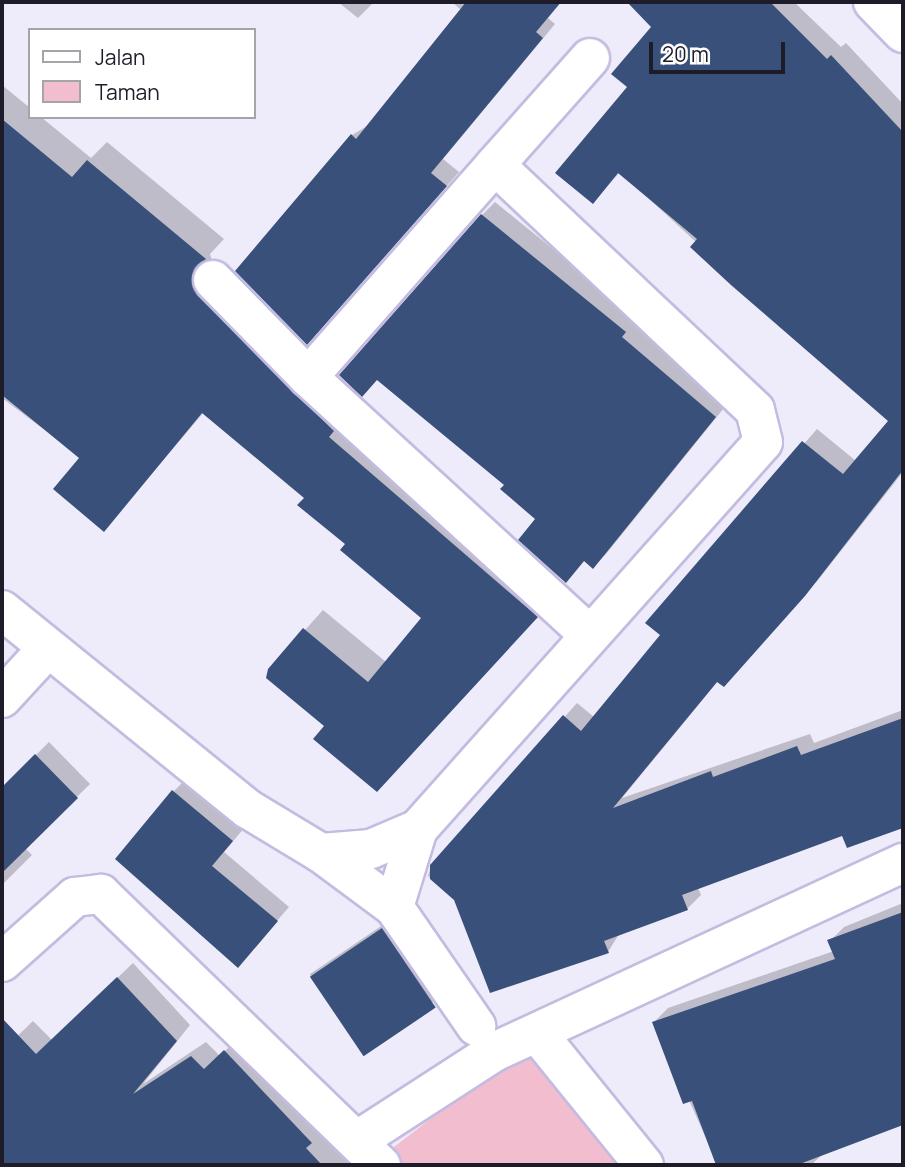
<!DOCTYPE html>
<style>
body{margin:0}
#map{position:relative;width:905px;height:1167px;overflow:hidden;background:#eeebfa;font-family:Manrope,sans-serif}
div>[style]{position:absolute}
.green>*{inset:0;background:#f3bdd0}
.shadow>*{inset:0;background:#0003;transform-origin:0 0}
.building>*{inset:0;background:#39507b;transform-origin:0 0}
.roads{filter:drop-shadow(2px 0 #c3bce0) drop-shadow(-2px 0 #c3bce0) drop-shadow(0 2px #c3bce0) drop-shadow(0 -2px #c3bce0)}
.minor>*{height:38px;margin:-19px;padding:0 19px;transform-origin:19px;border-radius:19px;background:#fff}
span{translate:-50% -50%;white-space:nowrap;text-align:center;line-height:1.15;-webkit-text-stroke:7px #fff;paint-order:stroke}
.frame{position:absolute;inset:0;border:4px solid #1f1c29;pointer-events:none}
.legend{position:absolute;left:28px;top:28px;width:228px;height:91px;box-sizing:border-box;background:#fff;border:2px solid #a5a4a9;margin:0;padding:9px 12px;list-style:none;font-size:21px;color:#1f1c29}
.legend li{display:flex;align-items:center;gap:14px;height:35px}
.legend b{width:35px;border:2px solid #a5a4a9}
.scale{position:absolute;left:649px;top:42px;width:136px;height:32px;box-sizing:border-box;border:4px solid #1f1c29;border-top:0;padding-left:9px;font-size:21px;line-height:24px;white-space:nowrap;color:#1f1c29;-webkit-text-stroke:5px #fff;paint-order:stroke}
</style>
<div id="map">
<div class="green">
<i style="clip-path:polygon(532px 1041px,637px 1165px,397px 1165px,386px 1153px)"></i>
</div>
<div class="shadow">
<i style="clip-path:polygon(338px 2px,374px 2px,358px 18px)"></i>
<i style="clip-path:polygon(452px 2px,561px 2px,548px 18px,555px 24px,443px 159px,459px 172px,320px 329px,237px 271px,352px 135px,369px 125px,461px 10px)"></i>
<i style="clip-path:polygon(629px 2px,794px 2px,841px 47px,846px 43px,903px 104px,903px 472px,818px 580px,737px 672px,718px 681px,622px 798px,810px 734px,814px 743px,903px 710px,903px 826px,848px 846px,843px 833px,698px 888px,701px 895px,687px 909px,619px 934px,608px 952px,456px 899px,428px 876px,431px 866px,577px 703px,594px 717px,663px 635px,648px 622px,817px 429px,856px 461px,890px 421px,620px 172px,593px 202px,653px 26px)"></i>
<i style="clip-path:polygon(2px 85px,30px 108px,30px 117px,41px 117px,91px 158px,107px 142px,224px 239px,210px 254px,216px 276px,556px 597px,396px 770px,327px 726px,270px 669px,323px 610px,386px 662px,424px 617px,306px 498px,204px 412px,104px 530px,82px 458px,2px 398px)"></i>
<i style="clip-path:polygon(495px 202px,638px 318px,634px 323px,728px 403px,606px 554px,593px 567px,585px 560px,566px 581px,538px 518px,506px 485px,482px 215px)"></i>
<i style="clip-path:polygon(49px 742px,90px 784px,25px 848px,32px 855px,2px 885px,2px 789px)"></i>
<i style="clip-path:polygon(187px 778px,245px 827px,224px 852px,289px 907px,238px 966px,174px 791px)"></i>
<i style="clip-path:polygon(903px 903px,903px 1115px,889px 1129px,824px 1153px,811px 1165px,718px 1165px,654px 1022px,668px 1008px,834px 951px,830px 941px,844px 927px)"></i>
<i style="left:396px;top:916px;width:92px;height:104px;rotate:56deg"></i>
<i style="clip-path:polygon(133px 963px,190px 1025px,143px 1084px,206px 1042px,220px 1056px,239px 1037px,352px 1165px,2px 1165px,2px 1051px,33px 1021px,52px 1040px)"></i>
</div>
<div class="building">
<i style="clip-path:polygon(466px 2px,561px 2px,536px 32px,543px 38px,431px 173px,447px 186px,307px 345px,235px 271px,351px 134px,356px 139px)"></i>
<i style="clip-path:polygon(627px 2px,770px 2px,827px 59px,831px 55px,903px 132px,903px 470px,805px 596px,724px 687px,717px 682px,613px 808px,711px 771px,713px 777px,797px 746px,801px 755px,903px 718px,903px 828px,847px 848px,842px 836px,682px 895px,688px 910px,604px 941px,609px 953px,490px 993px,454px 900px,430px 879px,430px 865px,563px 715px,581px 731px,660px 635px,645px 623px,802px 441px,843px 474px,888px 421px,731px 285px,690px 247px,697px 239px,618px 173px,593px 204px,555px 173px,627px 87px,611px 74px,651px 27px)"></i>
<i style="clip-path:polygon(2px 119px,72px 177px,87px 160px,206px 259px,192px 275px,197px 295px,334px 431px,329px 437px,538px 617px,377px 792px,313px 739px,324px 726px,266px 678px,268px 669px,303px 628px,368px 682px,421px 618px,340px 550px,345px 544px,297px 505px,304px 498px,202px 413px,104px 532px,53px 489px,79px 458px,2px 395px)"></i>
<i style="clip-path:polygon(481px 214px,626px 332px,622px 337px,716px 417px,593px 569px,584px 561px,566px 583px,518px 540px,535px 519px,500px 489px,504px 485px,377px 380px,362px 397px,339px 375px)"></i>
<i style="clip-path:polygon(35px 754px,78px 798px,2px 873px,2px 787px)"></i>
<i style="clip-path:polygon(172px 790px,233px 841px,212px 866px,278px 921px,238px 968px,115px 859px)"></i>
<i style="clip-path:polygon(903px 912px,903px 1125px,797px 1165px,716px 1165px,692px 1101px,683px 1104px,652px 1022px,835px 959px,827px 940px)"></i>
<i style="left:382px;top:928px;width:96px;height:87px;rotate:56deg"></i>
<i style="clip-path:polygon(117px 977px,177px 1041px,133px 1094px,191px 1056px,204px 1069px,224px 1050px,312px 1143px,306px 1148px,322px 1165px,2px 1165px,2px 1018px,36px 1054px)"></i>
</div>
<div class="roads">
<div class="minor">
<i style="left:873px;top:2px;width:43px;rotate:45.9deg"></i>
<i style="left:213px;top:280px;width:136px;rotate:45.6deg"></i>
<i style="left:308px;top:377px;width:382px;rotate:42.5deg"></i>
<i style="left:308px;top:377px;width:283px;rotate:-48.6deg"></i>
<i style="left:2px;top:610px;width:316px;rotate:39deg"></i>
<i style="left:248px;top:809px;width:85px;rotate:31.1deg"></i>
<i style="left:321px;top:853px;width:50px;rotate:-4.6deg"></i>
<i style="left:371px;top:849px;width:51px;rotate:-23.1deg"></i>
<i style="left:418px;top:829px;width:518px;rotate:-48.28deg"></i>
<i style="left:763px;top:442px;width:33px;rotate:-104deg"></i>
<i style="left:755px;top:410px;width:357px;rotate:-136.7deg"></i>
<i style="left:495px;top:165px;width:143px;rotate:-48.4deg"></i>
<i style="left:2px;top:698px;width:65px;rotate:-47.5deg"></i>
<i style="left:418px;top:829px;width:82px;rotate:107.1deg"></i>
<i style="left:394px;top:907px;width:145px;rotate:55.4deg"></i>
<i style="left:321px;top:853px;width:91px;rotate:36.5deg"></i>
<i style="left:2px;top:962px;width:98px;rotate:-41.7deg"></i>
<i style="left:75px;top:897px;width:26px;rotate:-7deg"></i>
<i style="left:101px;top:894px;width:390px;rotate:44.1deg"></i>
<i style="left:537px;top:1033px;width:170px;rotate:51deg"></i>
<i style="left:358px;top:1140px;width:162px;rotate:-32.9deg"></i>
<i style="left:494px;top:1052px;width:451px;rotate:-24.8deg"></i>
</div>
</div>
<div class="frame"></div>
<ul class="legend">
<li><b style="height:9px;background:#fff"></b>Jalan</li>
<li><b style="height:19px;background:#f3bdd0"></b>Taman</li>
</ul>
<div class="scale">20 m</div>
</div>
